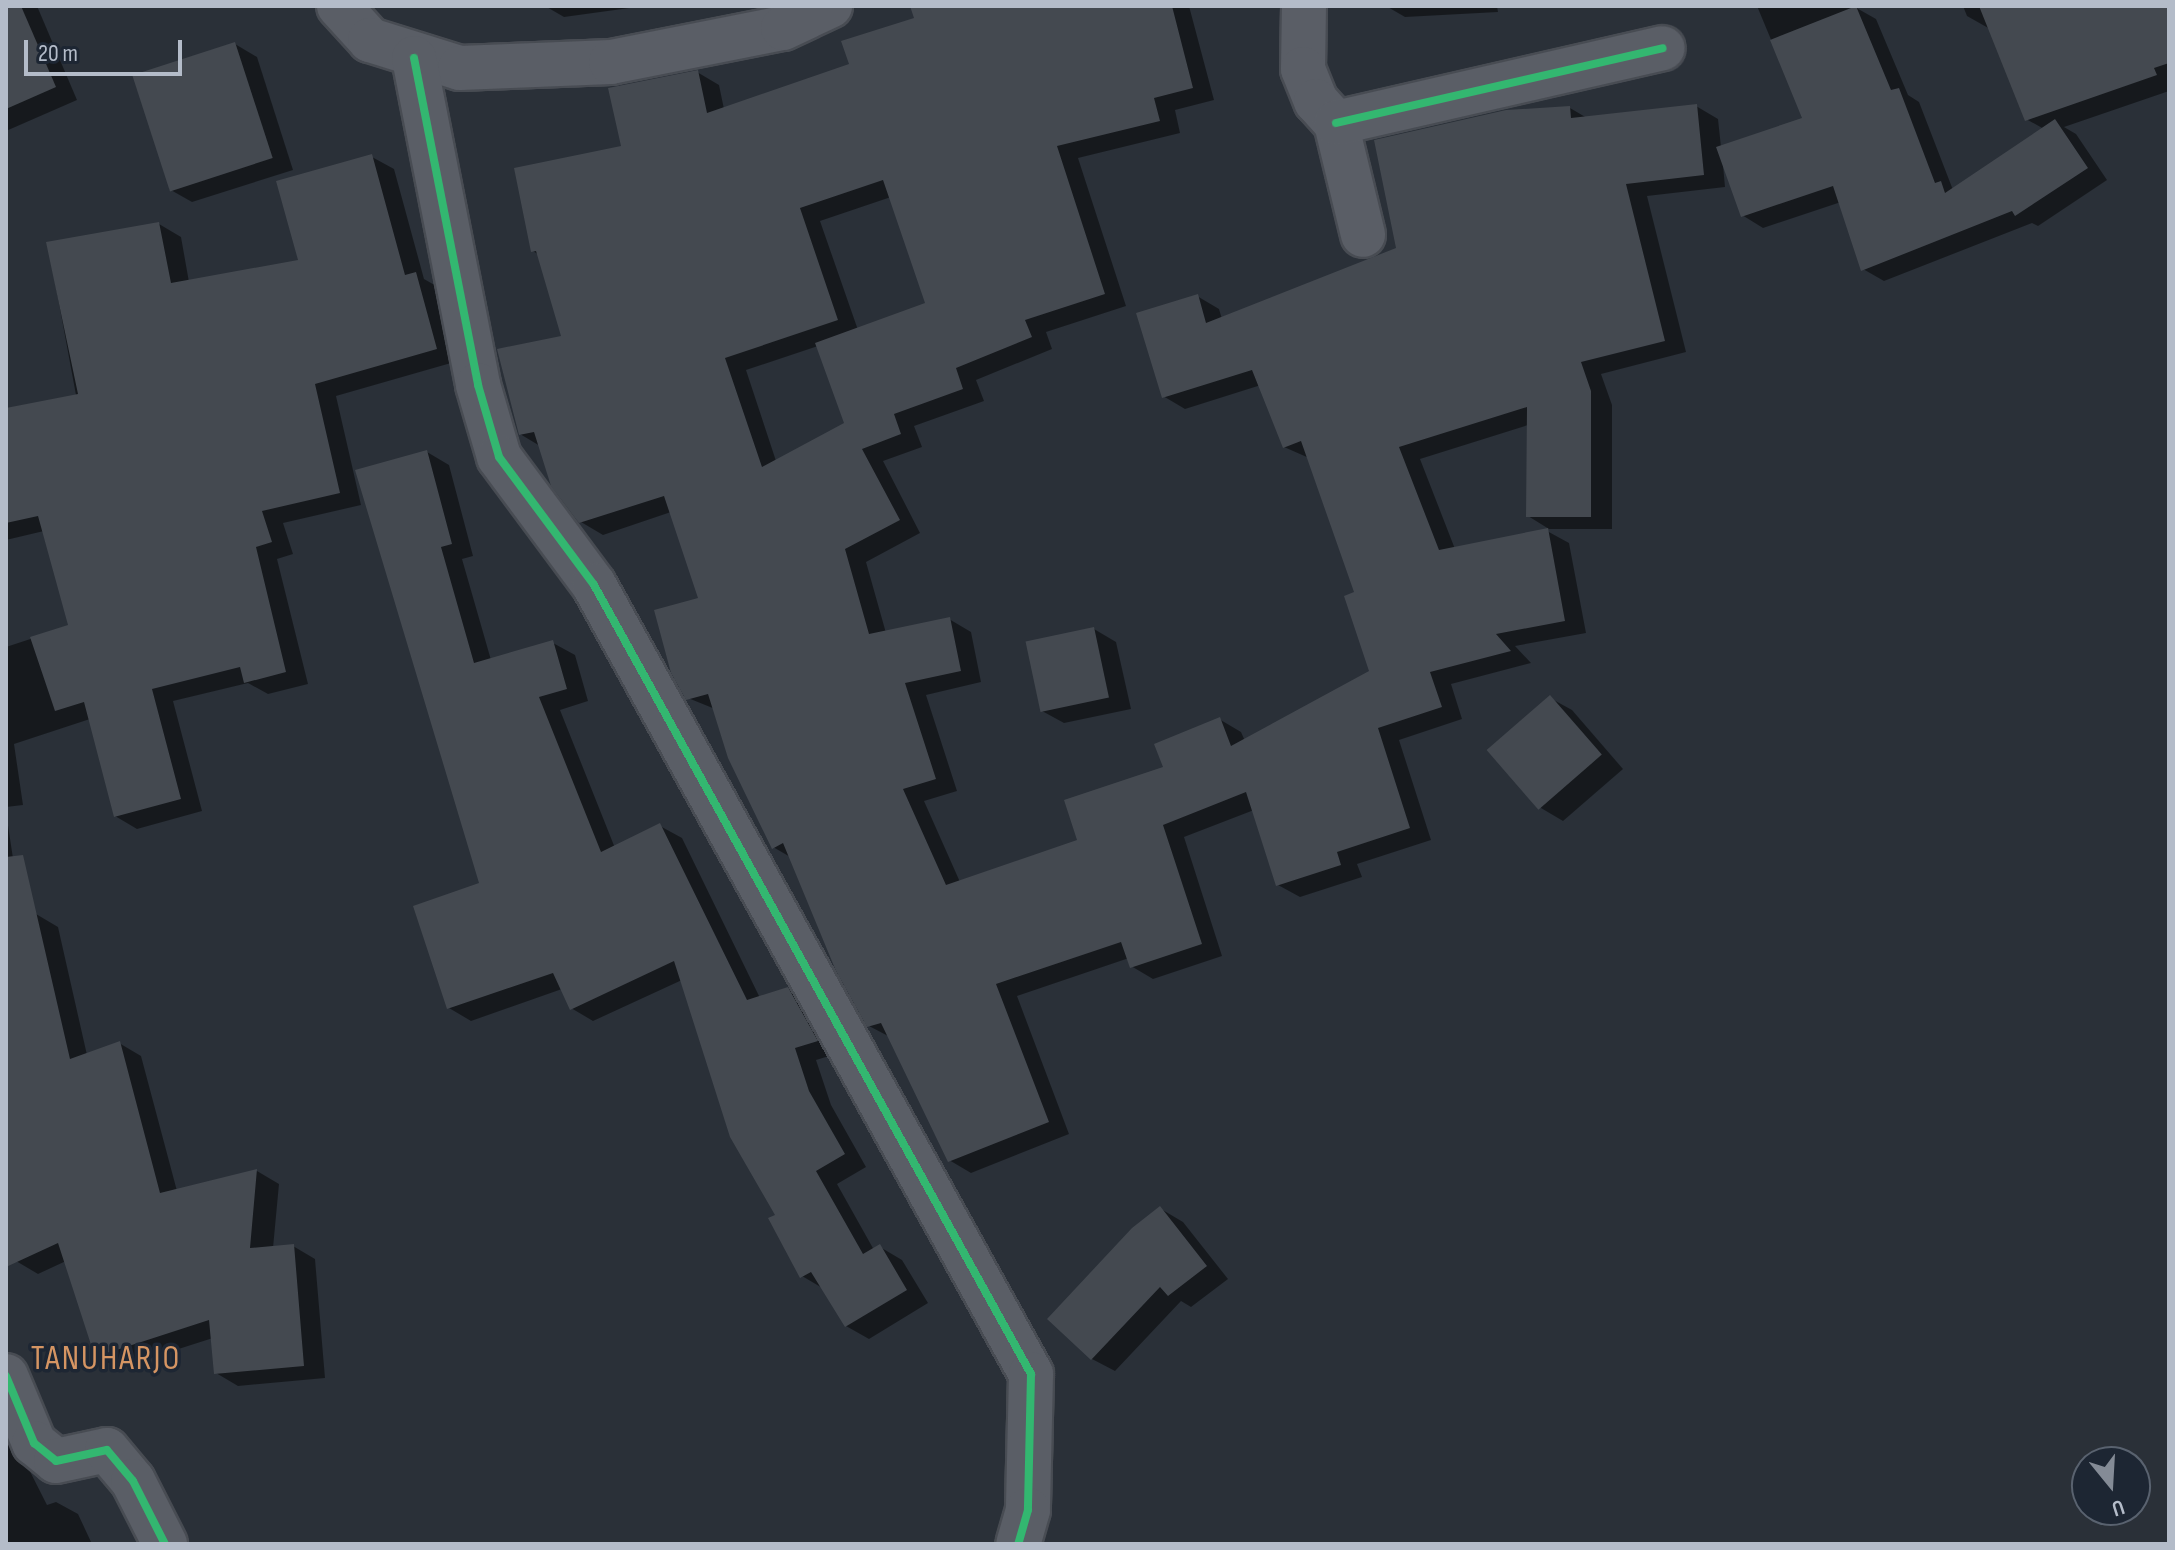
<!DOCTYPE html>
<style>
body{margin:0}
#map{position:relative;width:2175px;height:1550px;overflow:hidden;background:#2a3038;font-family:"Sofia Sans Condensed",sans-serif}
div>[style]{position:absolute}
.shadow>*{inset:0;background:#0007}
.building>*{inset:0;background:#444950;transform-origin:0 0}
.roads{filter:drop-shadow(2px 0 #484c53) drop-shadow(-2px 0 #484c53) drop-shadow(0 2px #484c53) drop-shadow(0 -2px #484c53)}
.minor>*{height:44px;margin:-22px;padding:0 22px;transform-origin:22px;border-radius:22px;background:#5a5e66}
.cycleway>*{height:8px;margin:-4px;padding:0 4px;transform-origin:4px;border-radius:4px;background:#33b770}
span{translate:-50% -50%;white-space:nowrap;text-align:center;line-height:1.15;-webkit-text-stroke:7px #1d2633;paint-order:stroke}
.quarter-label{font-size:34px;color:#d59563;letter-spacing:2px}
.frame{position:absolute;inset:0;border:8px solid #b4bcc9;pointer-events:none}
.north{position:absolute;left:2071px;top:1446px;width:80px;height:80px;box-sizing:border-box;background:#1d2633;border:2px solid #59626f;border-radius:50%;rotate:162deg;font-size:22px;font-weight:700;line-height:32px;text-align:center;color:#b4bcc9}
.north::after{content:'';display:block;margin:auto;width:28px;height:36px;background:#848b96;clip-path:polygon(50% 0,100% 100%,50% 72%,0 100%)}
.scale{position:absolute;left:24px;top:40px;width:158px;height:36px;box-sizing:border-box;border:4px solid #b4bcc9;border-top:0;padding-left:10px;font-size:24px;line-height:28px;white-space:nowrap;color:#b4bcc9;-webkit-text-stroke:6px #1d2633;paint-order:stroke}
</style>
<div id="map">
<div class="shadow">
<i style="clip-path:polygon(6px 6px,37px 6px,77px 100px,6px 131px)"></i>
<i style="clip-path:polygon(545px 6px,644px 6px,564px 17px)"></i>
<i style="clip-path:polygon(evenodd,912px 6px,1189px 6px,1214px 100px,1175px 110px,1180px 133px,1078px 158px,1126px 306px,1046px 332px,1052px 349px,976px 380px,984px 401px,914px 426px,922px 447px,883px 461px,920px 533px,866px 562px,886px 633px,949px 619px,971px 632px,981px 682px,926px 695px,957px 791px,924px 801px,960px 882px,1080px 842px,1219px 719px,1241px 732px,1245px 741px,1371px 672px,1357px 594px,1309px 458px,1284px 447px,1261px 385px,1185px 409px,1163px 396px,1197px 296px,1219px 309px,1222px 319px,1399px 249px,1570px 108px,1587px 118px,1696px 106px,1718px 119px,1721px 147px,1804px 119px,1757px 6px,1853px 6px,1876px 19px,1908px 95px,1919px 102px,1953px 190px,2044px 129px,2026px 119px,1990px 29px,1967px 16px,1963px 6px,2169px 6px,2169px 91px,2064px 127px,2076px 134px,2107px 180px,2038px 226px,2032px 223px,1884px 281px,1863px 269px,1841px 202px,1763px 228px,1742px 215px,1723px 165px,1725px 187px,1647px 196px,1686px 352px,1601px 374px,1612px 405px,1612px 529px,1549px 529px,1528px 516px,1528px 425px,1420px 459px,1455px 549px,1547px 531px,1569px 543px,1586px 633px,1515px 646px,1531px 663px,1451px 684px,1462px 719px,1399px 740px,1431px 840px,1357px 864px,1362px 877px,1300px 897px,1278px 885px,1254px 810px,1184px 837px,1222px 956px,1153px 979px,1131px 966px,1129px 958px,1017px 996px,1069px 1134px,971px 1173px,949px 1160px,890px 1037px,869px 1026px,792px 858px,773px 847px,715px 709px,688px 698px,701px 600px,671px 512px,603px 535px,581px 522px,540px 446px,520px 434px,563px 338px,539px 255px,533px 251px,623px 147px,697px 72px,719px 85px,724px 109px,851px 66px,916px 19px,912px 6px,891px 197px,928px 304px,858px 330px,820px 221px,891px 197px,912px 6px,818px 346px,847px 424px,776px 461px,746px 370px,818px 346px)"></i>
<i style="clip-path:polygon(1386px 6px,1497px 6px,1498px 12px,1405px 17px)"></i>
<i style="clip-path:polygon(235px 44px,257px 57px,293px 170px,192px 202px,169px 189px)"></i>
<i style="clip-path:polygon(372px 157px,394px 169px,424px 279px,438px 287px,458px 361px,336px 396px,361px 505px,283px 523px,293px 554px,277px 559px,308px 684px,268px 694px,248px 683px,173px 701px,202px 811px,137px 829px,115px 816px,90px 719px,14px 744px,23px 805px,6px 807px,6px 647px,70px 626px,44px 531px,6px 540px,6px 410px,91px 476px,48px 244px,159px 224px,181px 237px,189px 282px,300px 261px)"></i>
<i style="clip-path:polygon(427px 452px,449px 465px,473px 556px,462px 559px,491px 660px,553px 643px,575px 655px,588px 701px,560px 710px,615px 848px,660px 826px,682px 838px,760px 998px,788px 989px,810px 1002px,839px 1053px,816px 1060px,831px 1105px,866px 1167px,837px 1184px,874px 1250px,880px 1247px,902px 1260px,928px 1303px,869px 1339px,846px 1326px,824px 1289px,802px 1276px,682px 980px,593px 1021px,571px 1008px,562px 989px,471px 1021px,449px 1008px,481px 884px)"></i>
<i style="clip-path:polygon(1094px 629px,1116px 642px,1131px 709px,1064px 723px,1042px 711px)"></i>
<i style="clip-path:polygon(1550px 698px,1572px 710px,1623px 769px,1563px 821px,1541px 808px)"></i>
<i style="clip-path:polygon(6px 812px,22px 918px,36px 914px,58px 927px,87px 1055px,119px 1043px,141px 1056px,177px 1191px,257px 1171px,279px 1184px,273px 1248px,293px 1246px,315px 1259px,325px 1378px,238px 1386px,216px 1373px,213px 1338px,119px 1368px,96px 1356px,66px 1261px,38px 1274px,16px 1261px,6px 1234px)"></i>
<i style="clip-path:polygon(1161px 1209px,1183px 1222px,1228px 1279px,1191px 1307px,1181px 1301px,1115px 1371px,1092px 1359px,1050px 1318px)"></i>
<i style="clip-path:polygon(6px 1424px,47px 1505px,56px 1502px,78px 1514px,92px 1544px,6px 1544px)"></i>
</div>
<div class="building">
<i style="clip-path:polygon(6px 6px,21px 6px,56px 87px,6px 109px)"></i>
<i style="clip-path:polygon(evenodd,910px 6px,1172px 6px,1193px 88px,1154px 98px,1160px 121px,1057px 146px,1105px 294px,1025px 320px,1032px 337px,956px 368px,963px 389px,894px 414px,901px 434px,862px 449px,900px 520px,845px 549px,869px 634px,950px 617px,961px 671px,905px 683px,936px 779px,903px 789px,946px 885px,1077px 840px,1064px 800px,1163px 767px,1154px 744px,1220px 717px,1231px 746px,1369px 671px,1344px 596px,1354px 592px,1301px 441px,1283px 448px,1252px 370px,1162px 398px,1136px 313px,1198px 294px,1206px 323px,1396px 248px,1374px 140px,1506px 110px,1570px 106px,1571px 118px,1697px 104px,1704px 175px,1626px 184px,1665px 341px,1581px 362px,1591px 391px,1591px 517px,1526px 517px,1527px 407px,1399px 447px,1439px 550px,1548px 528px,1565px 621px,1496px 634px,1511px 651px,1430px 672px,1442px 707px,1378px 728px,1410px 828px,1337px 852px,1341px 865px,1276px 886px,1246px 792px,1163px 825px,1202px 944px,1130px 968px,1121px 942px,996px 984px,1049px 1122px,948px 1162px,881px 1023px,867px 1027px,836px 971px,783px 843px,772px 849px,728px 758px,708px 694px,686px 700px,671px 673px,654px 610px,698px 598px,664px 496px,579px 523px,551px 486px,534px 432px,519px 435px,497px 349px,561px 336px,536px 251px,531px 252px,514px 168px,621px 146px,608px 88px,698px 70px,707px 113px,849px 64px,841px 41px,914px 18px,910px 6px,883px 180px,925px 303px,815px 343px,844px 423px,762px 467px,725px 358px,838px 320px,800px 208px,883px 180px)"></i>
<i style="clip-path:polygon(1856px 6px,1891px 90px,1899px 88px,1935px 183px,1941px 181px,1945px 193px,2055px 119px,2088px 168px,2015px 216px,2012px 211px,1861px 271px,1833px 186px,1741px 217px,1716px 147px,1802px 118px,1770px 40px)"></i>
<i style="clip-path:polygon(1979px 6px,2169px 6px,2169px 63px,2154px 68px,2157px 75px,2025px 121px)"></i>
<i style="left:235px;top:42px;width:122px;height:108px;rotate:72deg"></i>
<i style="clip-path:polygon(372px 154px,405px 275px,416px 272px,437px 349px,315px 384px,340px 493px,262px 511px,272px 542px,256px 547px,286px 672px,244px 683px,240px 667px,152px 689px,181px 799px,114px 817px,84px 702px,55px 711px,30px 637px,68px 625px,38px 516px,6px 523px,6px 408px,78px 394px,46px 242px,159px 222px,171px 283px,298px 260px,276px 181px)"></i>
<i style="clip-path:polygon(427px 450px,452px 544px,441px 547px,474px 663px,553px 640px,567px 689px,539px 697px,601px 852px,660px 823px,747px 1000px,788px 987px,818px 1041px,795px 1048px,809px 1091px,845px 1154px,816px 1171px,863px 1254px,880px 1244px,907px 1290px,845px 1327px,811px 1272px,800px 1278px,768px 1218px,775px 1215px,730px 1137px,674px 961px,570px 1010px,553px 973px,447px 1009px,413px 906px,479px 883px,355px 470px)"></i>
<i style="left:1094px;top:627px;width:72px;height:70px;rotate:78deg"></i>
<i style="left:1550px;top:695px;width:79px;height:84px;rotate:49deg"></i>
<i style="clip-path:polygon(23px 855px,70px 1059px,120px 1041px,160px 1193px,257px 1169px,250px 1248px,294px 1244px,304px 1366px,214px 1374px,209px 1320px,95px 1357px,58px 1243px,6px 1267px,6px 857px)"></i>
<i style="clip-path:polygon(1160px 1206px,1207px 1266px,1168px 1296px,1160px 1287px,1091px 1360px,1047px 1319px,1132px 1228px)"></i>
</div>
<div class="roads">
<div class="minor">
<i style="left:339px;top:6px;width:46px;rotate:47.6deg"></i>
<i style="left:370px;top:40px;width:94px;rotate:17.3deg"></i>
<i style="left:460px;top:68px;width:151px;rotate:-2.3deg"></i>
<i style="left:611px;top:62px;width:175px;rotate:-11.2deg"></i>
<i style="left:783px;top:28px;width:52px;rotate:-25.1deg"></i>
<i style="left:1304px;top:6px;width:63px;rotate:90.9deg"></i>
<i style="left:1303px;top:69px;width:35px;rotate:68deg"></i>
<i style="left:1316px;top:101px;width:30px;rotate:48deg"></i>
<i style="left:1336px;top:123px;width:115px;rotate:76.4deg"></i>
<i style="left:414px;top:58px;width:333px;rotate:78.9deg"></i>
<i style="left:478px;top:385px;width:75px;rotate:73.7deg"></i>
<i style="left:499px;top:457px;width:159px;rotate:53.4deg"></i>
<i style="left:594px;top:585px;width:902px;rotate:61.02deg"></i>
<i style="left:1031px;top:1374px;width:136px;rotate:91.3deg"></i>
<i style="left:1028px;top:1510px;width:35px;rotate:106deg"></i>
<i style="left:1336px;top:123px;width:335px;rotate:-12.9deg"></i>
<i style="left:6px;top:1376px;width:73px;rotate:67.3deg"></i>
<i style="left:34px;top:1443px;width:28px;rotate:39deg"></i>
<i style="left:56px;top:1461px;width:52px;rotate:-12.2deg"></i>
<i style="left:107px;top:1450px;width:40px;rotate:50deg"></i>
<i style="left:133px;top:1481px;width:71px;rotate:63.1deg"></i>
</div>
</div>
<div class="cycleway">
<i style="left:414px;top:58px;width:333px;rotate:78.9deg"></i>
<i style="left:478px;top:385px;width:75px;rotate:73.7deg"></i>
<i style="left:499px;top:457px;width:159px;rotate:53.4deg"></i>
<i style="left:594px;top:585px;width:902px;rotate:61.02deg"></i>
<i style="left:1031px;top:1374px;width:136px;rotate:91.3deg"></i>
<i style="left:1028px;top:1510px;width:35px;rotate:106deg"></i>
<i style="left:1336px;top:123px;width:335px;rotate:-12.9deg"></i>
<i style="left:6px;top:1376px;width:73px;rotate:67.3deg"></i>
<i style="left:34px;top:1443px;width:28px;rotate:39deg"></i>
<i style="left:56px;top:1461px;width:52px;rotate:-12.2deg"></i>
<i style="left:107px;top:1450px;width:40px;rotate:50deg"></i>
<i style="left:133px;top:1481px;width:71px;rotate:63.1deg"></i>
</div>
<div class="quarter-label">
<span style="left:106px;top:1359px">TANUHARJO</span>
</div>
<div class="frame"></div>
<div class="north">U</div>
<div class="scale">20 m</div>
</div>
